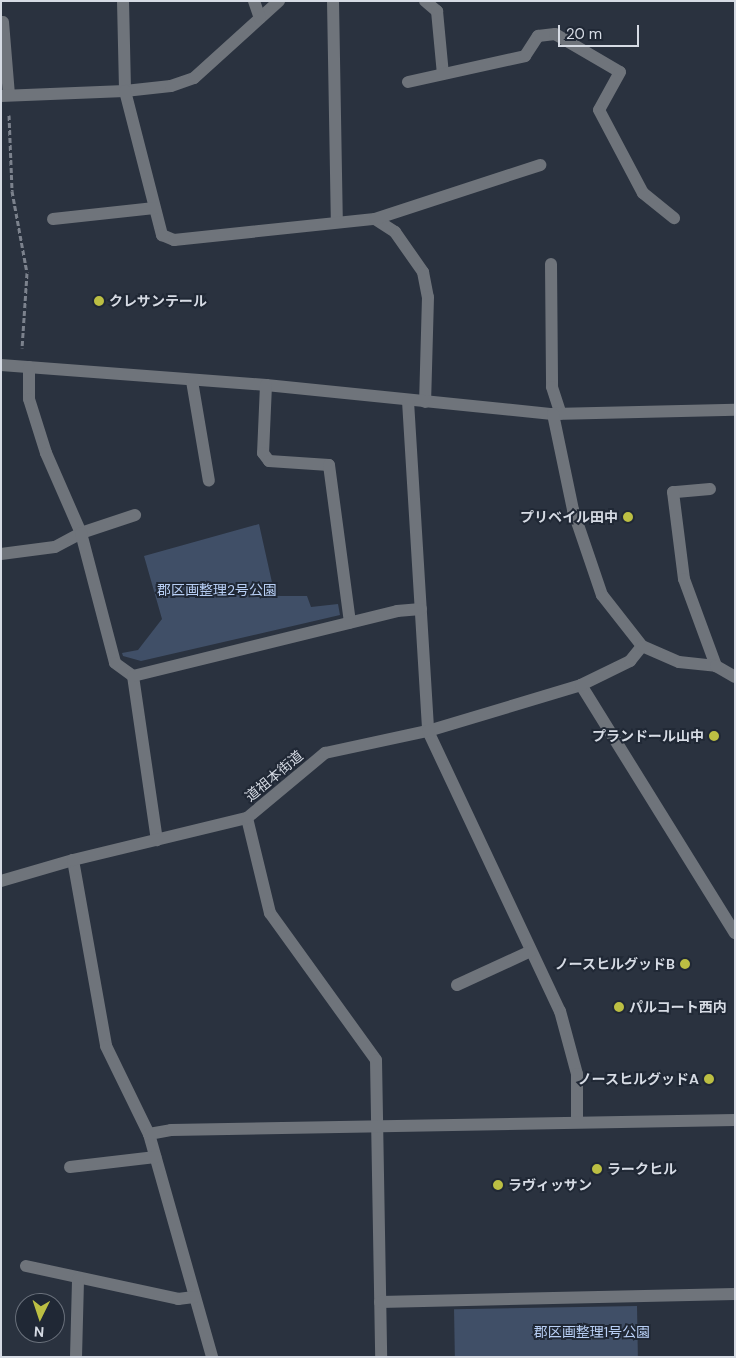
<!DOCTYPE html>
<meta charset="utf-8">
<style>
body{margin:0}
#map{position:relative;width:736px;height:1358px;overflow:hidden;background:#2a323f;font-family:"DM Sans","Noto Sans JP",sans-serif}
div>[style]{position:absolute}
.green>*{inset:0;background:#404f67;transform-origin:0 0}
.path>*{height:3px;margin-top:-1.5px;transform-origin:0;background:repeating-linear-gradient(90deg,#7c828d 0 5px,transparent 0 7.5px)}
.minor>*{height:12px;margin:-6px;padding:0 6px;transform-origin:6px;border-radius:6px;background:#6f747b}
.dots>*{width:14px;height:14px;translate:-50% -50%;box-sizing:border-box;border:2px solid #202835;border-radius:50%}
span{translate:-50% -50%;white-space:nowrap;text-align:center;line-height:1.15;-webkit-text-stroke:4px #202835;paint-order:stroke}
.poi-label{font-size:14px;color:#d6dbe4;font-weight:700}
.left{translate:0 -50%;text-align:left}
.right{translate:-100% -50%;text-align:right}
.park-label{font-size:14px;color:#b8cff5}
.street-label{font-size:14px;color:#d6dbe4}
.frame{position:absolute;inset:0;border:2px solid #d6dbe4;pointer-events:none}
.north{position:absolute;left:15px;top:1293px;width:50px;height:50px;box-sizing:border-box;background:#202835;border:1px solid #69707b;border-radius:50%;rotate:184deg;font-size:14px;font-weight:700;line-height:20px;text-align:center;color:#d6dbe4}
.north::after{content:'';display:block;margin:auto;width:18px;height:22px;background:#bcbf43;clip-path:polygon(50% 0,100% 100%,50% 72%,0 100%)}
.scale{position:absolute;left:558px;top:25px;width:81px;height:22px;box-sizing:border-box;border:2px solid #d6dbe4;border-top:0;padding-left:6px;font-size:15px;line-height:18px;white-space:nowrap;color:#d6dbe4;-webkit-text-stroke:4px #202835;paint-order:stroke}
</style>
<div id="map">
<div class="green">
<i style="clip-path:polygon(259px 524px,275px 596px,307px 596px,311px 607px,338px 604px,340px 615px,141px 661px,123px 656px,122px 653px,138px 650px,162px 619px,144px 556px)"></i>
<i style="left:637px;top:1306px;width:51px;height:183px;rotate:89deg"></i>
</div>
<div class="path">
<i style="left:9px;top:115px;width:76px;rotate:87.7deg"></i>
<i style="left:12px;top:191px;width:83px;rotate:79.6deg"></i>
<i style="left:27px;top:273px;width:75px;rotate:93.8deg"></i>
</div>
<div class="minor">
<i style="left:123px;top:1px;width:90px;rotate:88.7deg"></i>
<i style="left:125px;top:91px;width:46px;rotate:-6.2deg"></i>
<i style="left:171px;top:86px;width:24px;rotate:-19deg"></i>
<i style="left:194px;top:78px;width:115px;rotate:-42.2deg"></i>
<i style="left:254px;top:1px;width:18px;rotate:71deg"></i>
<i style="left:333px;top:1px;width:220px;rotate:89deg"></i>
<i style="left:425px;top:1px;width:16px;rotate:40deg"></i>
<i style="left:437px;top:11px;width:63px;rotate:84.6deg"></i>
<i style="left:3px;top:22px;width:73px;rotate:85.3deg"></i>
<i style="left:408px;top:82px;width:120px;rotate:-12.5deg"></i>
<i style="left:525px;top:56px;width:24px;rotate:-57deg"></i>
<i style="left:538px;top:36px;width:17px;rotate:-7deg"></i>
<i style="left:555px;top:34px;width:75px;rotate:30.3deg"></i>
<i style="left:620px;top:72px;width:43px;rotate:118.9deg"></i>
<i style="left:599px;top:110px;width:94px;rotate:62.1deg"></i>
<i style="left:643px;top:193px;width:40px;rotate:39deg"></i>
<i style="left:1px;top:96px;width:124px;rotate:-2.3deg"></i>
<i style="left:125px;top:91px;width:149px;rotate:75.6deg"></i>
<i style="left:162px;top:235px;width:13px;rotate:23deg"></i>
<i style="left:174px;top:240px;width:202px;rotate:-6deg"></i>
<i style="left:375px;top:219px;width:24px;rotate:33deg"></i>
<i style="left:395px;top:232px;width:49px;rotate:55deg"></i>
<i style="left:423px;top:272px;width:25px;rotate:79deg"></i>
<i style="left:428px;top:297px;width:105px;rotate:91.6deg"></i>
<i style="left:53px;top:219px;width:102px;rotate:-6.2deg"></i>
<i style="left:375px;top:219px;width:174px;rotate:-18.1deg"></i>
<i style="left:551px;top:264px;width:123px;rotate:89.5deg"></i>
<i style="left:552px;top:387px;width:28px;rotate:72deg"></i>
<i style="left:1px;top:365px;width:266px;rotate:4.3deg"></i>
<i style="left:266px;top:385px;width:288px;rotate:5.8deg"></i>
<i style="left:553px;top:414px;width:182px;rotate:-1.3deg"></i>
<i style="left:29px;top:367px;width:32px;rotate:90deg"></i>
<i style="left:29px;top:399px;width:57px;rotate:72.5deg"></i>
<i style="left:46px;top:453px;width:87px;rotate:66.4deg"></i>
<i style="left:81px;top:533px;width:57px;rotate:-18.4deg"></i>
<i style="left:192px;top:381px;width:101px;rotate:80.4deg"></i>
<i style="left:266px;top:385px;width:68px;rotate:92.5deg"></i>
<i style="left:263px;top:453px;width:10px;rotate:53deg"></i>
<i style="left:269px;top:461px;width:60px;rotate:3.8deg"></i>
<i style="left:329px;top:465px;width:159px;rotate:82.4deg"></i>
<i style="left:408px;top:401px;width:331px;rotate:86.5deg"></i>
<i style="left:428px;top:731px;width:310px;rotate:64.8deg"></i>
<i style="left:560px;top:1011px;width:65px;rotate:74.9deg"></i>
<i style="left:577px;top:1074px;width:46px;rotate:90deg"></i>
<i style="left:553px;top:414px;width:98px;rotate:78.2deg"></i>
<i style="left:573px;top:510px;width:90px;rotate:71.2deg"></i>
<i style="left:602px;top:595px;width:65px;rotate:51.9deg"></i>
<i style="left:710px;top:489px;width:37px;rotate:175deg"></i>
<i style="left:673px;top:492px;width:88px;rotate:82.8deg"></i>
<i style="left:684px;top:579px;width:93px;rotate:69.8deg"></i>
<i style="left:1px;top:554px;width:54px;rotate:-7.4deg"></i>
<i style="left:55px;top:547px;width:30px;rotate:-28deg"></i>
<i style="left:81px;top:533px;width:134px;rotate:75.3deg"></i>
<i style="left:115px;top:663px;width:22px;rotate:36deg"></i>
<i style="left:133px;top:676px;width:166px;rotate:81.7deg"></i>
<i style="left:133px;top:676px;width:272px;rotate:-13.8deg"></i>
<i style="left:397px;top:611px;width:24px;rotate:-5deg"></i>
<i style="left:581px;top:685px;width:292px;rotate:58.2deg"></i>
<i style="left:247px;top:818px;width:98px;rotate:76.4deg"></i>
<i style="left:270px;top:913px;width:181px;rotate:54.2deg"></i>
<i style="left:376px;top:1060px;width:297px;rotate:89deg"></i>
<i style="left:73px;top:860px;width:189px;rotate:79.9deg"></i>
<i style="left:106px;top:1046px;width:98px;rotate:64deg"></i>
<i style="left:149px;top:1134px;width:232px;rotate:74.2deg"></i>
<i style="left:1px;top:881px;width:75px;rotate:-16.3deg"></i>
<i style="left:73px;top:860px;width:179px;rotate:-13.6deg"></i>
<i style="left:247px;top:818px;width:102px;rotate:-39.8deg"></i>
<i style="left:325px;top:753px;width:105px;rotate:-12.1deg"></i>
<i style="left:428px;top:731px;width:160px;rotate:-16.7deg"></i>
<i style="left:581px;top:685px;width:55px;rotate:-26.1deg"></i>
<i style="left:630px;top:661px;width:19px;rotate:-51deg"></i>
<i style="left:642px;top:646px;width:40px;rotate:23.4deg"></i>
<i style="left:679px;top:662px;width:37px;rotate:6deg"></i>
<i style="left:716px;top:666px;width:22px;rotate:30deg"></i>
<i style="left:457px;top:985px;width:81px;rotate:-24.7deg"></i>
<i style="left:149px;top:1134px;width:22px;rotate:-10deg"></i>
<i style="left:171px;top:1130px;width:564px;rotate:-1.02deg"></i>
<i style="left:70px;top:1167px;width:86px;rotate:-6.7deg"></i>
<i style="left:26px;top:1266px;width:156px;rotate:12.2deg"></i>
<i style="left:178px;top:1299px;width:16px;rotate:-7deg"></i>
<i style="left:380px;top:1302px;width:355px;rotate:-1.3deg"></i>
<i style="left:76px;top:1357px;width:78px;rotate:-88.5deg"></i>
</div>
<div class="dots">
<i style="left:99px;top:301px;background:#bcbf43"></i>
<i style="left:628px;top:517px;background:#bcbf43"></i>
<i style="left:714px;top:736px;background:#bcbf43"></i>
<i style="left:685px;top:964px;background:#bcbf43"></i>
<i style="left:619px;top:1007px;background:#bcbf43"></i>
<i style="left:709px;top:1079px;background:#bcbf43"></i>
<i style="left:597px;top:1169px;background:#bcbf43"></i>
<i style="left:498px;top:1185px;background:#bcbf43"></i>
</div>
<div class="poi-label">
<span class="left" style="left:109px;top:301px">クレサンテール</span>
<span class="right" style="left:618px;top:517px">プリベイル田中</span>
<span class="right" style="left:704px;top:736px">プランドール山中</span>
<span class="right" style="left:675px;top:964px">ノースヒルグッドB</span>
<span class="left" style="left:629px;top:1007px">パルコート西内</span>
<span class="right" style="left:699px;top:1079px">ノースヒルグッドA</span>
<span class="left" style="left:607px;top:1169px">ラークヒル</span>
<span class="left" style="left:508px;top:1185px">ラヴィッサン</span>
</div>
<div class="park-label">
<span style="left:217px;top:590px">郡区画整理2号公園</span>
<span style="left:592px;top:1332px">郡区画整理1号公園</span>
</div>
<div class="street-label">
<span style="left:274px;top:776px;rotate:-40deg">道祖本街道</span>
</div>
<div class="frame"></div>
<div class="north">N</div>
<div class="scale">20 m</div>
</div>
